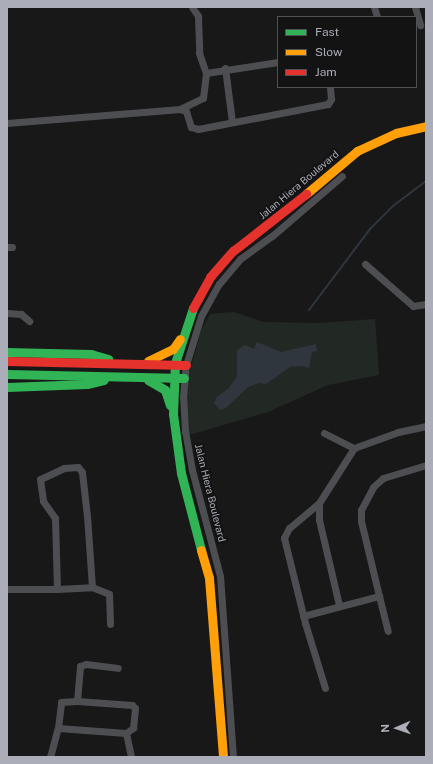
<!DOCTYPE html>
<style>
body{margin:0}
#map{position:relative;width:433px;height:764px;overflow:hidden;background:#181819;font-family:"Public Sans",sans-serif}
div>[style]{position:absolute}
.green>*{inset:0;background:#222924}
.water>*{inset:0;background:#30363d}
.stream>*{height:2px;margin:-1px;padding:0 1px;transform-origin:1px;border-radius:1px;background:#30363d}
.street>*{height:7px;margin:-3.5px;padding:0 3.5px;transform-origin:3.5px;border-radius:3.5px;background:#4d4e51}
.fast>*{height:9px;margin:-4.5px;padding:0 4.5px;transform-origin:4.5px;border-radius:4.5px;background:#30b455}
.slow>*{height:9px;margin:-4.5px;padding:0 4.5px;transform-origin:4.5px;border-radius:4.5px;background:#ff9f0a}
.jam>*{height:9px;margin:-4.5px;padding:0 4.5px;transform-origin:4.5px;border-radius:4.5px;background:#e5322d}
span{translate:-50% -50%;white-space:nowrap;text-align:center;line-height:1.15;-webkit-text-stroke:4px #131314;paint-order:stroke}
.street-label{font-size:10px;color:#abaeb8}
.frame{position:absolute;inset:0;border:8px solid #abaeb8;pointer-events:none}
.legend{position:absolute;left:277px;top:16px;width:140px;height:72px;box-sizing:border-box;background:#131314;border:1px solid #505156;margin:0;padding:5px 7px;list-style:none;font-size:12px;color:#abaeb8}
.legend li{display:flex;align-items:center;gap:8px;height:20px}
.legend b{width:20px;border:1px solid #505156}
.north{position:absolute;left:377px;top:708px;width:40px;height:40px;-webkit-text-stroke:3px #131314;paint-order:stroke;rotate:268deg;font-size:11px;font-weight:700;line-height:16px;text-align:center;color:#abaeb8}
.north::after{content:'';display:block;margin:auto;width:14px;height:18px;background:#abaeb8;clip-path:polygon(50% 0,100% 100%,50% 72%,0 100%)}
</style>
<div id="map">
<div class="green">
<i style="clip-path:polygon(234px 312px,263px 322px,319px 323px,375px 319px,379px 375px,328px 385px,268px 412px,189px 435px,185px 406px,188px 378px,201px 331px,210px 314px)"></i>
</div>
<div class="water">
<i style="clip-path:polygon(257px 342px,281px 352px,316px 344px,317px 351px,312px 352px,309px 368px,303px 366px,290px 367px,266px 384px,259px 383px,248px 387px,226px 408px,220px 410px,214px 403px,217px 397px,229px 388px,237px 376px,237px 350px,245px 345px,254px 349px)"></i>
</div>
<div class="stream">
<i style="left:309px;top:310px;width:101px;rotate:-53deg"></i>
<i style="left:370px;top:229px;width:33px;rotate:-45deg"></i>
<i style="left:393px;top:206px;width:41px;rotate:-37.1deg"></i>
</div>
<div class="street">
<i style="left:192px;top:7px;width:11px;rotate:56deg"></i>
<i style="left:198px;top:16px;width:37px;rotate:88deg"></i>
<i style="left:199px;top:53px;width:21px;rotate:71deg"></i>
<i style="left:374px;top:7px;width:10px;rotate:73deg"></i>
<i style="left:415px;top:7px;width:19px;rotate:74deg"></i>
<i style="left:225px;top:68px;width:54px;rotate:82.6deg"></i>
<i style="left:180px;top:109px;width:25px;rotate:-26deg"></i>
<i style="left:203px;top:98px;width:25px;rotate:-83deg"></i>
<i style="left:206px;top:73px;width:73px;rotate:-8.7deg"></i>
<i style="left:7px;top:123px;width:174px;rotate:-4.6deg"></i>
<i style="left:180px;top:109px;width:6px;rotate:18deg"></i>
<i style="left:186px;top:111px;width:17px;rotate:73deg"></i>
<i style="left:191px;top:127px;width:7px;rotate:16deg"></i>
<i style="left:198px;top:129px;width:132px;rotate:-10.9deg"></i>
<i style="left:328px;top:104px;width:6px;rotate:-59deg"></i>
<i style="left:331px;top:99px;width:12px;rotate:-95deg"></i>
<i style="left:7px;top:247px;width:5px"></i>
<i style="left:365px;top:264px;width:64px;rotate:41.2deg"></i>
<i style="left:413px;top:306px;width:13px;rotate:-9deg"></i>
<i style="left:7px;top:313px;width:14px;rotate:4deg"></i>
<i style="left:21px;top:314px;width:11px;rotate:41deg"></i>
<i style="left:324px;top:433px;width:34px;rotate:27deg"></i>
<i style="left:319px;top:503px;width:39px;rotate:140deg"></i>
<i style="left:289px;top:528px;width:11px;rotate:117deg"></i>
<i style="left:284px;top:538px;width:88px;rotate:76.1deg"></i>
<i style="left:305px;top:623px;width:68px;rotate:72.9deg"></i>
<i style="left:92px;top:587px;width:18px;rotate:22deg"></i>
<i style="left:109px;top:594px;width:30px;rotate:88deg"></i>
<i style="left:7px;top:589px;width:50px"></i>
<i style="left:57px;top:589px;width:35px;rotate:-3deg"></i>
<i style="left:92px;top:587px;width:71px;rotate:-94deg"></i>
<i style="left:87px;top:516px;width:44px;rotate:-96.5deg"></i>
<i style="left:82px;top:472px;width:6px;rotate:-129deg"></i>
<i style="left:78px;top:467px;width:14px;rotate:176deg"></i>
<i style="left:64px;top:468px;width:26px;rotate:155deg"></i>
<i style="left:40px;top:479px;width:22px;rotate:82deg"></i>
<i style="left:43px;top:501px;width:21px;rotate:55deg"></i>
<i style="left:55px;top:518px;width:71px;rotate:88.4deg"></i>
<i style="left:379px;top:596px;width:77px;rotate:-103.5deg"></i>
<i style="left:361px;top:521px;width:11px;rotate:-90deg"></i>
<i style="left:361px;top:510px;width:26px;rotate:-62deg"></i>
<i style="left:373px;top:487px;width:13px;rotate:-42deg"></i>
<i style="left:383px;top:478px;width:45px;rotate:-16.8deg"></i>
<i style="left:339px;top:605px;width:87px;rotate:-103.2deg"></i>
<i style="left:319px;top:520px;width:17px;rotate:-90deg"></i>
<i style="left:319px;top:503px;width:65px;rotate:-57.5deg"></i>
<i style="left:354px;top:448px;width:47px;rotate:-20deg"></i>
<i style="left:398px;top:432px;width:29px;rotate:-12deg"></i>
<i style="left:303px;top:616px;width:79px;rotate:-14.7deg"></i>
<i style="left:379px;top:596px;width:36px;rotate:76deg"></i>
<i style="left:58px;top:728px;width:68px;rotate:4.2deg"></i>
<i style="left:126px;top:733px;width:9px;rotate:-36deg"></i>
<i style="left:133px;top:728px;width:20px;rotate:-84deg"></i>
<i style="left:135px;top:708px;width:4px;rotate:-135deg"></i>
<i style="left:132px;top:705px;width:55px;rotate:-175.8deg"></i>
<i style="left:77px;top:701px;width:35px;rotate:-85deg"></i>
<i style="left:80px;top:666px;width:6px;rotate:-18deg"></i>
<i style="left:86px;top:664px;width:32px;rotate:7deg"></i>
<i style="left:126px;top:733px;width:25px;rotate:78deg"></i>
<i style="left:50px;top:757px;width:30px;rotate:-75deg"></i>
<i style="left:58px;top:728px;width:26px;rotate:-83deg"></i>
<i style="left:61px;top:702px;width:16px;rotate:-4deg"></i>
<i style="left:233px;top:757px;width:181px;rotate:-94.1deg"></i>
<i style="left:220px;top:576px;width:110px;rotate:-104.8deg"></i>
<i style="left:192px;top:470px;width:39px;rotate:-100deg"></i>
<i style="left:185px;top:432px;width:35px;rotate:-93deg"></i>
<i style="left:183px;top:397px;width:32px;rotate:-85deg"></i>
<i style="left:186px;top:365px;width:51px;rotate:-73deg"></i>
<i style="left:201px;top:316px;width:37px;rotate:-61deg"></i>
<i style="left:219px;top:284px;width:33px;rotate:-50deg"></i>
<i style="left:240px;top:259px;width:39px;rotate:-36deg"></i>
<i style="left:272px;top:236px;width:92px;rotate:-40.6deg"></i>
</div>
<div class="fast">
<i style="left:193px;top:308px;width:58px;rotate:108.1deg"></i>
<i style="left:175px;top:363px;width:51px;rotate:92.2deg"></i>
<i style="left:173px;top:414px;width:60px;rotate:82.3deg"></i>
<i style="left:181px;top:473px;width:80px;rotate:75.4deg"></i>
<i style="left:7px;top:352px;width:84px;rotate:1.4deg"></i>
<i style="left:91px;top:354px;width:18px;rotate:16deg"></i>
<i style="left:7px;top:374px;width:177px;rotate:1.3deg"></i>
<i style="left:148px;top:380px;width:20px;rotate:30deg"></i>
<i style="left:165px;top:390px;width:16px;rotate:72deg"></i>
<i style="left:7px;top:387px;width:80px;rotate:-2.1deg"></i>
<i style="left:87px;top:384px;width:17px;rotate:-13deg"></i>
</div>
<div class="slow">
<i style="left:306px;top:194px;width:67px;rotate:-40.1deg"></i>
<i style="left:357px;top:151px;width:43px;rotate:-24.8deg"></i>
<i style="left:396px;top:133px;width:31px;rotate:-13deg"></i>
<i style="left:148px;top:361px;width:28px;rotate:-26deg"></i>
<i style="left:173px;top:349px;width:12px;rotate:-55deg"></i>
<i style="left:201px;top:550px;width:29px;rotate:74deg"></i>
<i style="left:209px;top:578px;width:180px;rotate:85.5deg"></i>
</div>
<div class="jam">
<i style="left:193px;top:308px;width:35px;rotate:-61deg"></i>
<i style="left:210px;top:277px;width:35px;rotate:-49deg"></i>
<i style="left:233px;top:251px;width:93px;rotate:-38deg"></i>
<i style="left:7px;top:361px;width:179px;rotate:1.3deg"></i>
</div>
<div class="street-label">
<span style="left:299px;top:185px;rotate:-40deg">Jalan Hiera Boulevard</span>
<span style="left:210px;top:493px;rotate:76deg">Jalan Hiera Boulevard</span>
</div>
<div class="frame"></div>
<ul class="legend">
<li><b style="height:5px;background:#30b455"></b>Fast</li>
<li><b style="height:5px;background:#ff9f0a"></b>Slow</li>
<li><b style="height:5px;background:#e5322d"></b>Jam</li>
</ul>
<div class="north">N</div>
</div>
